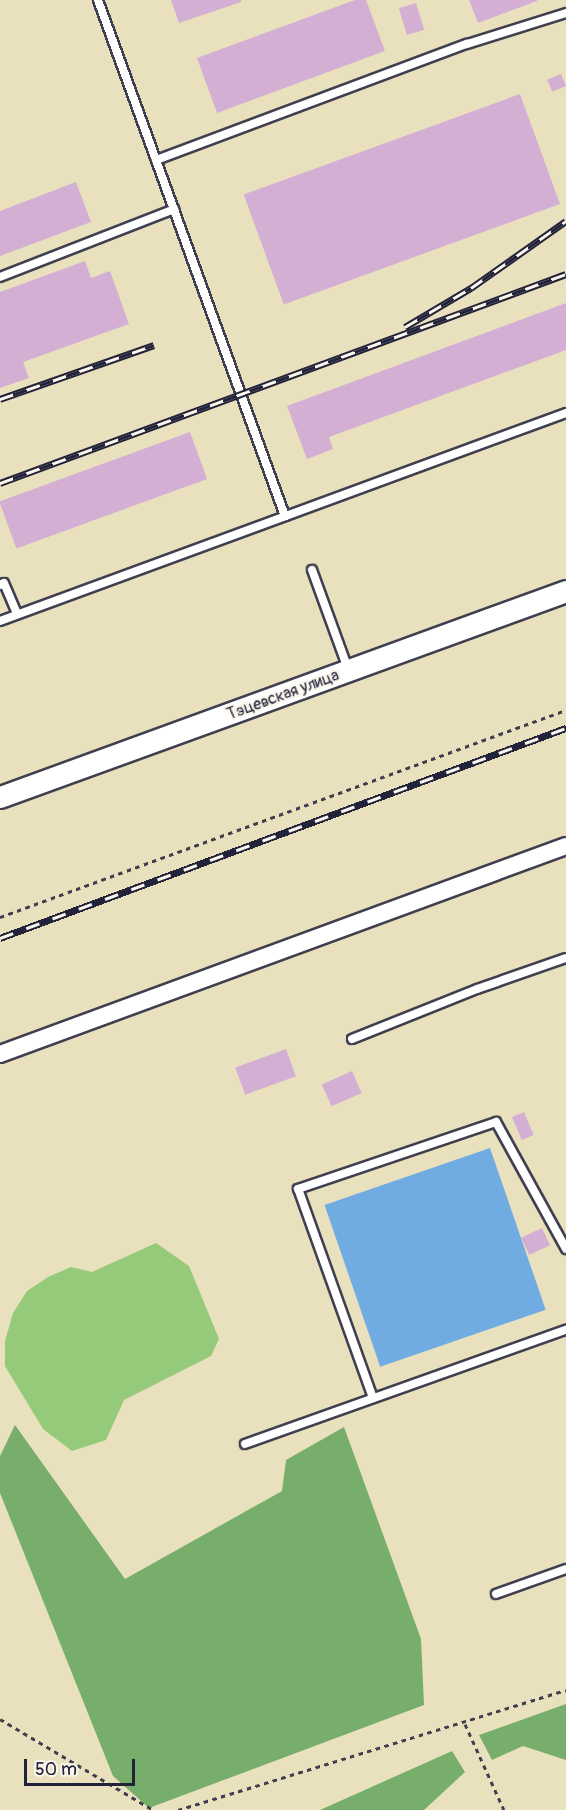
<!DOCTYPE html>
<meta charset="utf-8">
<style>
body{margin:0}
#map{position:relative;width:566px;height:1810px;overflow:hidden;background:#e9e1be;font-family:Pangolin,sans-serif}
div>[style]{position:absolute}
.green>*{inset:0;background:#96ca7b}
.forest>*{inset:0;background:#78ae6b}
.water>*{inset:0;background:#70ace1;transform-origin:0 0}
.building>*{inset:0;background:#d4afd4;transform-origin:0 0}
.path>*{height:3px;margin-top:-1.5px;transform-origin:0;background:repeating-linear-gradient(90deg,#403f4f 0 4.5px,transparent 0 9px)}
.roads{filter:drop-shadow(2px 0 #403f4f) drop-shadow(-2px 0 #403f4f) drop-shadow(0 2px #403f4f) drop-shadow(0 -2px #403f4f)}
.service>*{height:8px;margin:-4px;padding:0 4px;transform-origin:4px;border-radius:4px;background:#fff}
.minor>*{height:16px;margin:-8px;padding:0 8px;transform-origin:8px;border-radius:8px;background:#fff}
.tertiary>*{height:21px;margin:-10.5px;padding:0 10.5px;transform-origin:10.5px;border-radius:10.5px;background:#fff}
.rail>*{height:7px;margin-top:-3.5px;transform-origin:0;background:repeating-linear-gradient(90deg,#fbf7ec 0 14px,#22223b 0 28px);box-sizing:border-box;border-block:2px solid #22223b}
span{translate:-50% -50%;white-space:nowrap;text-align:center;line-height:1.15;-webkit-text-stroke:4.5px #fbf7ec;paint-order:stroke}
.street-label{font-size:16px;color:#22223b}
.scale{position:absolute;left:24px;top:1759px;width:111px;height:27px;box-sizing:border-box;border:3px solid #22223b;border-top:0;padding-left:8px;font-size:18px;line-height:21px;white-space:nowrap;color:#22223b;-webkit-text-stroke:4px #fbf7ec;paint-order:stroke}
</style>
<div id="map">
<div class="green">
<i style="clip-path:polygon(156px 1243px,189px 1266px,219px 1339px,211px 1356px,124px 1400px,106px 1440px,72px 1451px,43px 1429px,5px 1366px,5px 1341px,13px 1313px,27px 1291px,48px 1277px,71px 1267px,92px 1272px)"></i>
</div>
<div class="forest">
<i style="clip-path:polygon(15px 1425px,125px 1579px,282px 1491px,286px 1460px,344px 1427px,421px 1639px,424px 1705px,149px 1808px,113px 1776px,0 1493px,0 1456px)"></i>
<i style="clip-path:polygon(566px 1704px,566px 1760px,523px 1746px,492px 1760px,479px 1735px)"></i>
<i style="clip-path:polygon(452px 1751px,465px 1772px,424px 1810px,320px 1810px)"></i>
</div>
<div class="water">
<i style="left:490px;top:1148px;width:171px;height:175px;rotate:71deg"></i>
</div>
<div class="building">
<i style="clip-path:polygon(171px 0,241px 0,241px 2px,179px 23px)"></i>
<i style="clip-path:polygon(355px 0,366px 0,385px 51px,217px 113px,197px 58px)"></i>
<i style="clip-path:polygon(469px 0,537px 0,537px 1px,478px 23px)"></i>
<i style="left:416px;top:3px;width:28px;height:18px;rotate:73deg"></i>
<i style="left:561px;top:74px;width:13px;height:15px;rotate:67deg"></i>
<i style="left:520px;top:94px;width:117px;height:294px;rotate:70deg"></i>
<i style="clip-path:polygon(76px 182px,91px 222px,0 256px,0 211px)"></i>
<i style="clip-path:polygon(85px 261px,91px 278px,110px 271px,129px 324px,23px 362px,29px 378px,0 388px,0 292px)"></i>
<i style="clip-path:polygon(566px 303px,566px 350px,329px 437px,333px 449px,307px 459px,287px 406px)"></i>
<i style="left:190px;top:432px;width:50px;height:203px;rotate:70deg"></i>
<i style="left:286px;top:1049px;width:29px;height:54px;rotate:70deg"></i>
<i style="left:352px;top:1071px;width:24px;height:33px;rotate:66deg"></i>
<i style="left:524px;top:1112px;width:25px;height:13px;rotate:67deg"></i>
<i style="left:542px;top:1228px;width:19px;height:23px;rotate:65deg"></i>
</div>
<div class="path">
<i style="left:0;top:917px;width:603px;rotate:-20.09deg"></i>
<i style="left:0;top:1719px;width:178px;rotate:30.7deg"></i>
<i style="left:465px;top:1724px;width:94px;rotate:65.6deg"></i>
<i style="left:178px;top:1810px;width:406px;rotate:-17.2deg"></i>
</div>
<div class="roads">
<div class="service">
<i style="left:98px;top:0;width:549px;rotate:70.08deg"></i>
<i style="left:156px;top:160px;width:332px;rotate:-20.5deg"></i>
<i style="left:467px;top:44px;width:104px;rotate:-17.4deg"></i>
<i style="left:0;top:277px;width:187px;rotate:-21.3deg"></i>
<i style="left:312px;top:570px;width:105px;rotate:70deg"></i>
<i style="left:0;top:585px;width:4px;rotate:-27deg"></i>
<i style="left:4px;top:583px;width:34px;rotate:67deg"></i>
<i style="left:0;top:621px;width:603px;rotate:-20.18deg"></i>
<i style="left:352px;top:1039px;width:135px;rotate:-21.8deg"></i>
<i style="left:477px;top:989px;width:94px;rotate:-19.2deg"></i>
<i style="left:373px;top:1398px;width:222px;rotate:-109.7deg"></i>
<i style="left:298px;top:1189px;width:209px;rotate:-18.7deg"></i>
<i style="left:496px;top:1122px;width:145px;rotate:61.1deg"></i>
<i style="left:245px;top:1444px;width:341px;rotate:-19.6deg"></i>
<i style="left:496px;top:1594px;width:74px;rotate:-19.7deg"></i>
</div>
<div class="minor">
<i style="left:0;top:1054px;width:603px;rotate:-20.18deg"></i>
</div>
<div class="tertiary">
<i style="left:0;top:797px;width:602px;rotate:-20deg"></i>
</div>
</div>
<div class="rail">
<i style="left:405px;top:327px;width:77px;rotate:-30.6deg"></i>
<i style="left:471px;top:288px;width:116px;rotate:-35.2deg"></i>
<i style="left:0;top:399px;width:163px;rotate:-19.3deg"></i>
<i style="left:0;top:483px;width:603px;rotate:-20.27deg"></i>
<i style="left:0;top:938px;width:604px;rotate:-20.36deg"></i>
</div>
<div class="street-label">
<span style="left:283px;top:695px;rotate:-20deg">Тэцевская улица</span>
</div>
<div class="scale">50 m</div>
</div>
